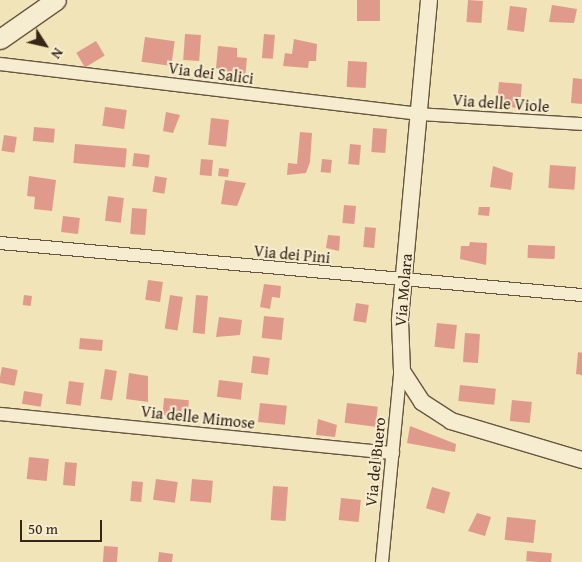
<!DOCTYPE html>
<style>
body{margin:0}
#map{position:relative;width:582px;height:562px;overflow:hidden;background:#f1e4b8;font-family:"Gentium Book Plus",serif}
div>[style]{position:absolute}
.building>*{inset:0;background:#e09a8b;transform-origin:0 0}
.roads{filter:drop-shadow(1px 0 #66563f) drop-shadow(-1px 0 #66563f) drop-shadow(0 1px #66563f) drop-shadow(0 -1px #66563f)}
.minor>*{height:12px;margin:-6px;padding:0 6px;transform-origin:6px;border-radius:6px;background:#f6edd1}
.tertiary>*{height:16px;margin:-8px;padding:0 8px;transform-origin:8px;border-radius:8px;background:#f6edd1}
.secondary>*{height:19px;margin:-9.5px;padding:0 9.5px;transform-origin:9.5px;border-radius:9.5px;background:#f6edd1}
span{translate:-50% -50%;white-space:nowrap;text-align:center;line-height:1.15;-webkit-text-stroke:4px #f6edd1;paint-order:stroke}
.street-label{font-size:16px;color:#372617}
.north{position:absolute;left:20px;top:20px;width:50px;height:50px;-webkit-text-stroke:4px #f6edd1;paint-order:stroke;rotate:125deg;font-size:14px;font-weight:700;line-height:20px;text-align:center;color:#372617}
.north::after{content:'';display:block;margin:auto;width:18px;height:22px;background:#372617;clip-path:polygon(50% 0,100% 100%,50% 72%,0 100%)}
.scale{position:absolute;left:20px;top:520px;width:82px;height:22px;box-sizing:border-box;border:2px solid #372617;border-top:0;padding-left:6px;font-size:15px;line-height:18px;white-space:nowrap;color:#372617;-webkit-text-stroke:4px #f6edd1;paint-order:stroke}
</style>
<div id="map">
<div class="building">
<i style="left:357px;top:0;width:23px;height:21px"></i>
<i style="left:468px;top:0;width:15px;height:22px;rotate:4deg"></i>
<i style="clip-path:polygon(552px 5px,577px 9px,574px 23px,549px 22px)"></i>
<i style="left:510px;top:6px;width:17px;height:24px;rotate:7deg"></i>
<i style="left:185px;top:34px;width:16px;height:26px;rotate:4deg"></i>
<i style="left:264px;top:34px;width:11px;height:24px;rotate:5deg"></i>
<i style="left:145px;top:37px;width:30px;height:25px;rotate:8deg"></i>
<i style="clip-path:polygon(294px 39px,317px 44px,316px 61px,309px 61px,308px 68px,283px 66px,285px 53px,292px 54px)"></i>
<i style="left:96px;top:41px;width:17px;height:23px;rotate:59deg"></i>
<i style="clip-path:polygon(218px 46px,237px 48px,237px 57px,247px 58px,245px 78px,216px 68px)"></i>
<i style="left:348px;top:61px;width:19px;height:26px;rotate:3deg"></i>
<i style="clip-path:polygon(573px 78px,582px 79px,582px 104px,571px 103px)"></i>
<i style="left:499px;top:82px;width:23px;height:24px;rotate:5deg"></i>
<i style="left:105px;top:107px;width:22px;height:19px;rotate:8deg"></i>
<i style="clip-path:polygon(166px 112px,180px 115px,173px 133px,163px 131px)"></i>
<i style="left:211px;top:118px;width:18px;height:27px;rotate:6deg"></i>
<i style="left:34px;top:127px;width:21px;height:14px;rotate:5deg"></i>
<i style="left:373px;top:128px;width:14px;height:24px;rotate:4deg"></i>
<i style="clip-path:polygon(300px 132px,312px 133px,310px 162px,306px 173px,287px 175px,288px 163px,297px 164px)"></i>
<i style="left:4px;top:135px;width:13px;height:16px;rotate:9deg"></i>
<i style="left:75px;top:144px;width:52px;height:19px;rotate:5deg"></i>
<i style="left:350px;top:144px;width:11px;height:20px;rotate:5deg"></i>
<i style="left:134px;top:153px;width:16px;height:13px;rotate:7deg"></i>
<i style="left:201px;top:159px;width:12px;height:16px;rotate:5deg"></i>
<i style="left:322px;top:159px;width:10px;height:13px;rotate:6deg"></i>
<i style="left:550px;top:165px;width:26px;height:23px;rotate:4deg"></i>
<i style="clip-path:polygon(493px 166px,513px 173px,511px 190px,490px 187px)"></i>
<i style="left:219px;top:168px;width:10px;height:8px;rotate:6deg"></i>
<i style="clip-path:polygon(29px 176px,56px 180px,52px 211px,34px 209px,35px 197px,27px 196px)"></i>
<i style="left:155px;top:176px;width:12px;height:16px;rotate:9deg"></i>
<i style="clip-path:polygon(225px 180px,246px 183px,237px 206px,221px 204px)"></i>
<i style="left:108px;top:196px;width:16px;height:25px;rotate:7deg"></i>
<i style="left:344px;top:205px;width:12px;height:18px;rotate:5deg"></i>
<i style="clip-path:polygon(479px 207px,490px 207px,489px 216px,478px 215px)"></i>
<i style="left:132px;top:208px;width:15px;height:26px;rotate:4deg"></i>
<i style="left:63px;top:216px;width:17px;height:16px;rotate:7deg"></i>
<i style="left:365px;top:227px;width:11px;height:20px;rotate:5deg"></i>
<i style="clip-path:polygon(328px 235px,340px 236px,339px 251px,326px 248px)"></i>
<i style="clip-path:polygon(470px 242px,487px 243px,486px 265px,460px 259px,461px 246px,469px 246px)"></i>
<i style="left:528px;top:245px;width:27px;height:13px;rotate:2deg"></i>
<i style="left:148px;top:280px;width:15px;height:20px;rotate:8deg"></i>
<i style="clip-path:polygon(264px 284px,281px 286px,280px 298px,272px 297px,270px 309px,260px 307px)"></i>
<i style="left:24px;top:295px;width:8px;height:10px;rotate:7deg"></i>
<i style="left:170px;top:295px;width:13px;height:34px;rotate:9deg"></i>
<i style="left:196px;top:295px;width:12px;height:38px;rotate:5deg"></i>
<i style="left:356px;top:303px;width:13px;height:18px;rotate:9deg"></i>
<i style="left:264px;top:316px;width:20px;height:22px;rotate:6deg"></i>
<i style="clip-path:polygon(219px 317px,242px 320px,240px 335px,216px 337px)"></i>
<i style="left:437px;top:323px;width:20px;height:24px;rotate:6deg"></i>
<i style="left:465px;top:333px;width:15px;height:29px;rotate:4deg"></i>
<i style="left:80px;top:338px;width:23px;height:11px;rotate:5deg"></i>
<i style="clip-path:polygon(578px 352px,582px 353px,582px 375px,576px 374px)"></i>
<i style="left:253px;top:356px;width:17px;height:17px;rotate:7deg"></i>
<i style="left:2px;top:367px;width:16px;height:16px;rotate:11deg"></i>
<i style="left:105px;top:369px;width:12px;height:30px;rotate:9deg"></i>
<i style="clip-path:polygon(129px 373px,148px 376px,148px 402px,126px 399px)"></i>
<i style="left:219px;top:380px;width:24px;height:17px;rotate:7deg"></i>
<i style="left:69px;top:381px;width:15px;height:23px;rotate:8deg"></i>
<i style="left:460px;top:385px;width:36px;height:16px;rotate:6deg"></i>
<i style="left:24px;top:391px;width:19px;height:13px;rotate:9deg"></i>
<i style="left:164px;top:398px;width:25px;height:17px;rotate:5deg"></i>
<i style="left:512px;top:400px;width:20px;height:21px;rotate:6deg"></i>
<i style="left:260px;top:403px;width:27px;height:19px;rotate:6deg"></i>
<i style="left:347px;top:403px;width:31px;height:20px;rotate:7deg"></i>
<i style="clip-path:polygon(318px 419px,337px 425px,335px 437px,316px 435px)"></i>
<i style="clip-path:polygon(410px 426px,456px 444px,455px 452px,407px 443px)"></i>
<i style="left:29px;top:457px;width:20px;height:22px;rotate:6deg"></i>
<i style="left:65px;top:462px;width:12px;height:23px;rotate:5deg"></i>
<i style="left:156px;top:479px;width:22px;height:21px;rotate:8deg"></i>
<i style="left:192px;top:479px;width:21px;height:22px;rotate:5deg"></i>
<i style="left:132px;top:481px;width:11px;height:20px;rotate:5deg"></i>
<i style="left:273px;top:486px;width:15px;height:34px;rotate:4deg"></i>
<i style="left:432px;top:487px;width:19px;height:22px;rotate:16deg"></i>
<i style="left:341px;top:498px;width:20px;height:22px;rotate:6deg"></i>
<i style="clip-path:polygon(477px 513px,491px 517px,485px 536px,468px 531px)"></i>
<i style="left:507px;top:517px;width:29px;height:23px;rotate:6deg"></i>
<i style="left:104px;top:546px;width:14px;height:16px;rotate:4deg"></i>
<i style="left:527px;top:551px;width:25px;height:10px;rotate:5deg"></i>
<i style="clip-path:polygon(159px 552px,173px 554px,172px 562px,158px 562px)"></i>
</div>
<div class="roads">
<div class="minor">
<i style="left:0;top:64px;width:421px;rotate:6.8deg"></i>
<i style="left:418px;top:114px;width:164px;rotate:3.5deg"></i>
<i style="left:0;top:243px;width:584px;rotate:5.11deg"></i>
<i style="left:0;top:414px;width:395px;rotate:5.7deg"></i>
<i style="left:382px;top:562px;width:197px;rotate:-84.5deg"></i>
</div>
<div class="tertiary">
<i style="left:429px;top:0;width:322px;rotate:95.2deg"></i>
<i style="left:400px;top:321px;width:50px;rotate:87.7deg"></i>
<i style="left:402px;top:371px;width:37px;rotate:57deg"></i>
<i style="left:422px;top:402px;width:35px;rotate:33deg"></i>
<i style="left:451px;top:421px;width:137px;rotate:16.6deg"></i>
</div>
<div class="secondary">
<i style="left:0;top:39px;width:68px;rotate:-34.9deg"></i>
</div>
</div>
<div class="street-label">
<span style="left:211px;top:73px;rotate:7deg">Via dei Salici</span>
<span style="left:501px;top:103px;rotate:4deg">Via delle Viole</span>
<span style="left:292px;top:254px;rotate:5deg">Via dei Pini</span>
<span style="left:403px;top:290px;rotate:-85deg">Via Molara</span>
<span style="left:198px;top:417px;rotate:6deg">Via delle Mimose</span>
<span style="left:375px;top:462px;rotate:-84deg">Via del Buero</span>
</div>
<div class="north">N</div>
<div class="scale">50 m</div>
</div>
